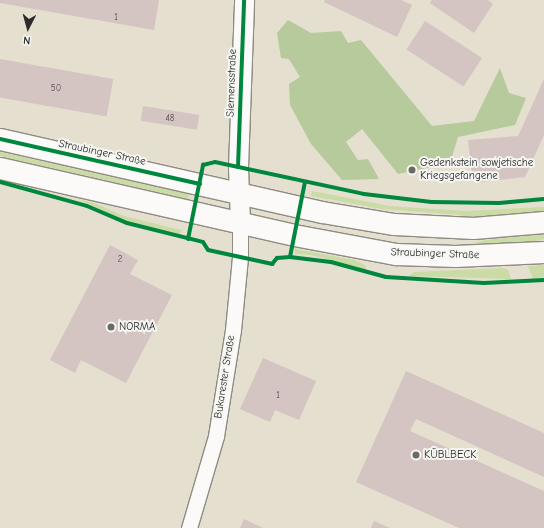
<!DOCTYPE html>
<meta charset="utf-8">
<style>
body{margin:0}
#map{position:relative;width:544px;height:528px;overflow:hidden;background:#e5dfd0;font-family:"Comic Neue",sans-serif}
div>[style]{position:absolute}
.green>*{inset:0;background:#cadba5}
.forest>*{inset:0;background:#b6ca9b}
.building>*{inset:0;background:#d4c4c2;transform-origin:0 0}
.roads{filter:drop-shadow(1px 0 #8e8b83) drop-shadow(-1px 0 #8e8b83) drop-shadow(0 1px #8e8b83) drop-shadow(0 -1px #8e8b83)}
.minor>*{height:15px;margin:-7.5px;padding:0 7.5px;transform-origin:7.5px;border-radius:7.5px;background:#fbfaf8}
.tertiary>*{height:19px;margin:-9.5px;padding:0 9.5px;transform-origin:9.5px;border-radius:9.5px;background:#fbfaf8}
.secondary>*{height:21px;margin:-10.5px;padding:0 10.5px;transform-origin:10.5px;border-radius:10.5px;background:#fbfaf8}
.cycleway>*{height:4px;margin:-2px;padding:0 2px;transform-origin:2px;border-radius:2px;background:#00873e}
.dots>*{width:11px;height:11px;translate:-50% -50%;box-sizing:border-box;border:2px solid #f6f6f2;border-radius:50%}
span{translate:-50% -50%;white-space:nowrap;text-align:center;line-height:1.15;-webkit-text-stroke:4px #f6f6f2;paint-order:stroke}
.number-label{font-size:9px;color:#555151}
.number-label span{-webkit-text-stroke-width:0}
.street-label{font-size:11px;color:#2b2b2b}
.poi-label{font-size:11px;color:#2b2b2b}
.left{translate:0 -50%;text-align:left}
.north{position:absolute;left:8px;top:8px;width:40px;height:40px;-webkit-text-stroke:3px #f6f6f2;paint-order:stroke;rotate:186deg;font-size:11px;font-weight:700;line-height:16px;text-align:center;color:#2b2b2b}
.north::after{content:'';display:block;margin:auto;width:14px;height:18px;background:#2b2b2b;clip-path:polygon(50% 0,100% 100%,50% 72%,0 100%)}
</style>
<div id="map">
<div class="green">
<i style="clip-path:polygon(0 152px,189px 194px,188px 199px,0 156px)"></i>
<i style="clip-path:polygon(312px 191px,390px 206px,420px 208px,466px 211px,544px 207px,544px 216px,480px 223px,460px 215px,382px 209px,311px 196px)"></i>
<i style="clip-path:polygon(78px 199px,94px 203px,124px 216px,181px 230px,180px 234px,123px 220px)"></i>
<i style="clip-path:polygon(544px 234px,544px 239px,522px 245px,416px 249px,369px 239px,415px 245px,457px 247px,486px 240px)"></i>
<i style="clip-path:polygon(295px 249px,355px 260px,366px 266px,366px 270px,311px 255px,295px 254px)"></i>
<i style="clip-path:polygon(544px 265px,544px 277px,533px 279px,528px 266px)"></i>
<i style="clip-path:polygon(503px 268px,508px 270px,511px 279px,409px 276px,414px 272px)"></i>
</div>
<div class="forest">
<i style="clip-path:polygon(288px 20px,311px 33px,341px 31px,348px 43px,361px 40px,432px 126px,474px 121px,500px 68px,509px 93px,526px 98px,515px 125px,458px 137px,450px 163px,398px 174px,362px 129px,346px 142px,358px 160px,368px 159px,379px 179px,342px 180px,311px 144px,290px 105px,289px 84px,300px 77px,289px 59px,281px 58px,277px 33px)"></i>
</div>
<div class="building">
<i style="clip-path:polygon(0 0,159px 0,154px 30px,0 3px)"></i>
<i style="clip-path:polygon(325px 0,401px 0,412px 5px,397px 37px,324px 2px)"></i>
<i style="clip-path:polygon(432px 0,488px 0,493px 4px,474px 33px,430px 3px)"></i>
<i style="left:425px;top:21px;width:68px;height:34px;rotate:33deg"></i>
<i style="left:0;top:59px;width:115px;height:38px;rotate:10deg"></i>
<i style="clip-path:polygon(544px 79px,544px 135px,525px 177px,480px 182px,472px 175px,468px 140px,518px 136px)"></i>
<i style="left:143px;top:106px;width:57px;height:15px;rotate:9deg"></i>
<i style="clip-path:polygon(110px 245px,138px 260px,130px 274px,172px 295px,126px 383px,81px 360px,75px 373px,50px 360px)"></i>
<i style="clip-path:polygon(263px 358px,316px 381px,299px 420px,275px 410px,270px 422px,240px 409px)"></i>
<i style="clip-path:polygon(406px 371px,544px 433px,544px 477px,416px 419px,410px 431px,544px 491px,544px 528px,459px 528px,356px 482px)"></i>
<i style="clip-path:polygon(244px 519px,263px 528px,240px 528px)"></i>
<i style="clip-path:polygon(374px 521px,390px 528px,371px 528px)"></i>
</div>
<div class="roads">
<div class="minor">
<i style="left:189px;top:528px;width:96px;rotate:-73.6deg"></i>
<i style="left:216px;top:436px;width:107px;rotate:-80.9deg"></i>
<i style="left:233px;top:330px;width:73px;rotate:-84.5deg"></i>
<i style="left:240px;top:257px;width:35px;rotate:-90deg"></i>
</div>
<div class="tertiary">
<i style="left:240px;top:222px;width:55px;rotate:-92.1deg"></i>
<i style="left:238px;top:167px;width:167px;rotate:-87.9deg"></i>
</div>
<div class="secondary">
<i style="left:0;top:139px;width:330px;rotate:12.8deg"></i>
<i style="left:322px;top:212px;width:73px;rotate:9.5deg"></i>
<i style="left:394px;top:224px;width:79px;rotate:2.9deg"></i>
<i style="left:473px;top:228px;width:71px;rotate:-4.8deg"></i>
<i style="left:0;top:168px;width:302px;rotate:12.8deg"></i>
<i style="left:294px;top:235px;width:104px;rotate:10.6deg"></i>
<i style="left:396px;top:254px;width:59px;rotate:1.9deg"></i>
<i style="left:455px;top:256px;width:89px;rotate:-2.6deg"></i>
</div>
</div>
<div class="cycleway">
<i style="left:0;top:139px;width:205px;rotate:12.7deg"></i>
<i style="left:238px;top:167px;width:167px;rotate:-87.9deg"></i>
<i style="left:0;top:182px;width:90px;rotate:15.4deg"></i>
<i style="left:87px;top:206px;width:43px;rotate:23deg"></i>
<i style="left:127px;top:223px;width:78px;rotate:14deg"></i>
<i style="left:203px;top:242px;width:9px;rotate:58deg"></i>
<i style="left:208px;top:250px;width:66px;rotate:12.3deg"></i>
<i style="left:272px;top:264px;width:8px;rotate:-50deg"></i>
<i style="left:277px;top:258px;width:13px;rotate:-4deg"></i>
<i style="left:290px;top:257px;width:41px;rotate:7deg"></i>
<i style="left:331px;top:262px;width:57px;rotate:15.3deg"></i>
<i style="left:386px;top:277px;width:98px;rotate:3.5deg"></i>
<i style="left:484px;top:283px;width:60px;rotate:-2.9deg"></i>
<i style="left:188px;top:239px;width:76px;rotate:-78.5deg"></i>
<i style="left:203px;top:165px;width:12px;rotate:-14deg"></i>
<i style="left:215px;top:162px;width:152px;rotate:12.1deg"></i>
<i style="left:364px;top:194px;width:68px;rotate:6.7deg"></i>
<i style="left:432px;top:202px;width:67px;rotate:0.9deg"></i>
<i style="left:499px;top:203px;width:45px;rotate:-5.1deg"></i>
<i style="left:290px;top:257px;width:76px;rotate:-78.7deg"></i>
</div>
<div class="dots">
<i style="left:412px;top:170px;background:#6c6a65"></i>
<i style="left:111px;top:327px;background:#6c6a65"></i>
<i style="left:416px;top:455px;background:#6c6a65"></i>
</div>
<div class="number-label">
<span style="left:116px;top:17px">1</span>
<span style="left:56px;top:88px">50</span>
<span style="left:170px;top:118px">48</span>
<span style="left:120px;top:259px">2</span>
<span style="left:278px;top:395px">1</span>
</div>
<div class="street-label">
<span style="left:232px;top:83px;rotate:-88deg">Siemensstraße</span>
<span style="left:102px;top:153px;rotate:12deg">Straubinger Straße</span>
<span style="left:435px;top:254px;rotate:2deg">Straubinger Straße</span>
<span style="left:225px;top:377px;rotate:-81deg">Bukarester Straße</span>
</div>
<div class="poi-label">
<span class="left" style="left:420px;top:170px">Gedenkstein sowjetische<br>Kriegsgefangene</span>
<span class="left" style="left:119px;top:327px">NORMA</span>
<span class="left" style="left:424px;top:455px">KÜBLBECK</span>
</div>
<div class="north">N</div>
</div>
